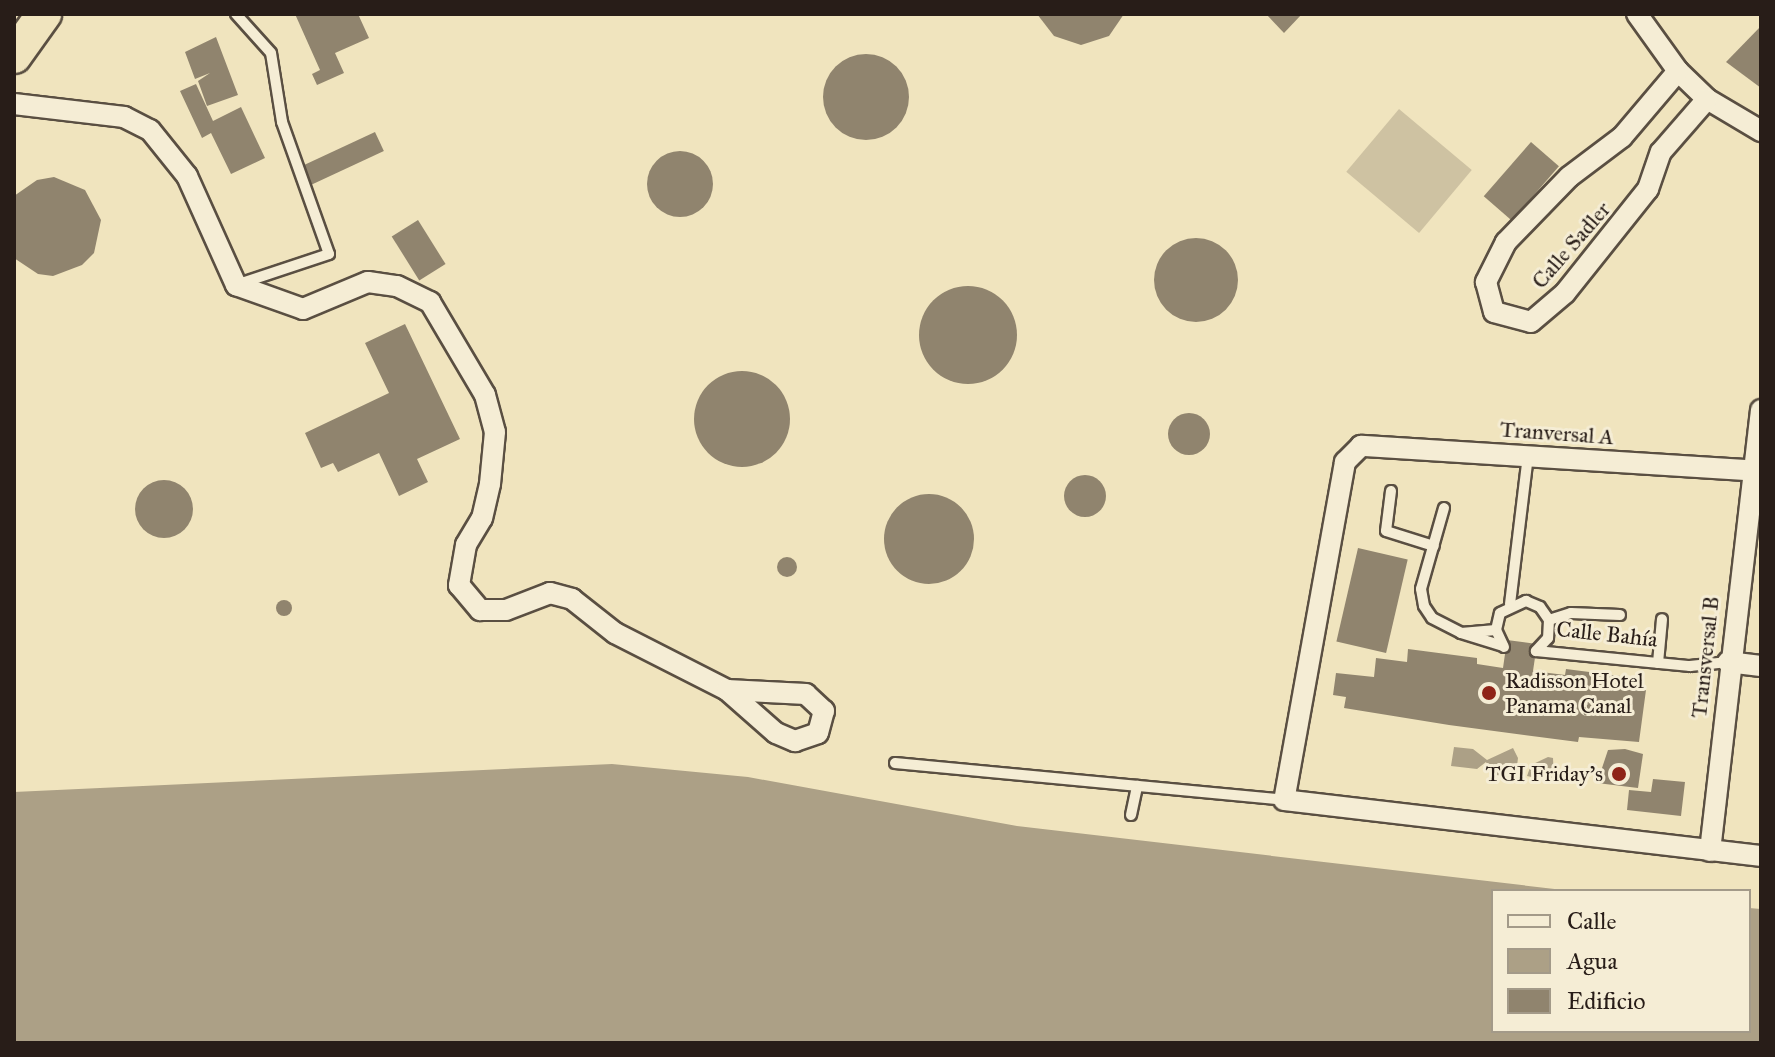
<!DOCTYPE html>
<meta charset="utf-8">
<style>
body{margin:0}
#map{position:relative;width:1775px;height:1057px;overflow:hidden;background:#f0e4be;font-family:"IM FELL Great Primer",serif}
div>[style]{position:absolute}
.green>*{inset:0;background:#cec2a2;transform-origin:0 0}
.water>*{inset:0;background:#aca086}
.building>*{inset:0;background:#90846e;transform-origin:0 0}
.round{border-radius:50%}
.roads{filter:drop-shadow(2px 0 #5a4f42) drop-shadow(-2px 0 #5a4f42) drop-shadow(0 2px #5a4f42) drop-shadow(0 -2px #5a4f42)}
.service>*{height:10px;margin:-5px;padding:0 5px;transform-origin:5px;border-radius:5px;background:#f5edd5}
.minor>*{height:20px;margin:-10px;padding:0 10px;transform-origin:10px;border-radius:10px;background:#f5edd5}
.trunk>*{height:34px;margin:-17px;padding:0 17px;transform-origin:17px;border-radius:17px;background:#f0e4be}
.dots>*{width:22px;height:22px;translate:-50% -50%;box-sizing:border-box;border:4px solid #f5edd5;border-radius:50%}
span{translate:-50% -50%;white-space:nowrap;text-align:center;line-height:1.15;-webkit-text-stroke:6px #f5edd5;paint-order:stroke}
.street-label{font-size:22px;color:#281d18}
.poi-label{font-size:22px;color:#281d18}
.left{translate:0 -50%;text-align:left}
.right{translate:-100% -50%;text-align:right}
.frame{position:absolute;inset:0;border:16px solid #281d18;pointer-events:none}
.legend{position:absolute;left:1491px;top:889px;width:260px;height:144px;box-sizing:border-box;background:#f5edd5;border:2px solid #a39a89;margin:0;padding:10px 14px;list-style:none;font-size:24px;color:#281d18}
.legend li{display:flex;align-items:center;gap:16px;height:40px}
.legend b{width:40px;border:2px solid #a39a89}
</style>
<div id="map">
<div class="green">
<i style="left:1399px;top:109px;width:95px;height:82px;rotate:40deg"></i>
</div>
<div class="water">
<i style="clip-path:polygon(1454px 747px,1473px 749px,1487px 760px,1513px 748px,1518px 758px,1516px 774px,1493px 777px,1486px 762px,1477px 769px,1451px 766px)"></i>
<i style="clip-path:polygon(1548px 757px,1553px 758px,1554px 782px,1527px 776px,1531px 765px)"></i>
<i style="clip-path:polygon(612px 764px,748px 777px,1017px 826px,1572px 891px,1493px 891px,1493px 1031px,1749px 1031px,1749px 908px,1761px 909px,1761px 1043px,14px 1043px,14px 792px)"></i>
</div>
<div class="building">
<i style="clip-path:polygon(295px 14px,358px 14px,369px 38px,335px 53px,344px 73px,317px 85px,312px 74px,320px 70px)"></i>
<i style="clip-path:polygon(1037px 14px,1124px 14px,1109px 36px,1081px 45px,1054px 36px)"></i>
<i style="clip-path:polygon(1266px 14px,1302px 14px,1284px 33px)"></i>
<i style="clip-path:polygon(1761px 26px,1761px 88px,1726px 62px)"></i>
<i style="clip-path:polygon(216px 37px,238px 95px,207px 106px,198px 81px,210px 73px,195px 79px,185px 52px)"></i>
<i class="round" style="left:823px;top:54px;width:86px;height:86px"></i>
<i style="clip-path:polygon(196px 84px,213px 121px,241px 107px,265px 158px,231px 174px,211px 133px,202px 138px,180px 91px)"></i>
<i style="left:375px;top:132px;width:21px;height:80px;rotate:65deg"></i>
<i style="left:1531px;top:142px;width:37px;height:72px;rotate:41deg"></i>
<i class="round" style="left:647px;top:151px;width:66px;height:66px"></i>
<i style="clip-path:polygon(54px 177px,85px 190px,101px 220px,94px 253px,82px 265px,53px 276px,38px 274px,14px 258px,14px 196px,37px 180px)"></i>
<i style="left:418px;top:220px;width:52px;height:31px;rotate:58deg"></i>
<i class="round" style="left:1154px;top:238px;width:84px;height:84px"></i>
<i class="round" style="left:919px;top:286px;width:98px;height:98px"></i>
<i style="clip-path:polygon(405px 324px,460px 439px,417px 459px,428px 482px,399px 496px,379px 453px,338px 472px,333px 463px,321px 468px,305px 433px,389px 393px,365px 343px)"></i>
<i class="round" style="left:694px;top:371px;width:96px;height:96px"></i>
<i class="round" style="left:1168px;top:413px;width:42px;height:42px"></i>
<i class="round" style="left:1064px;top:475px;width:42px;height:42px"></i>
<i class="round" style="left:135px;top:480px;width:58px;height:58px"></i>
<i class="round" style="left:884px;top:494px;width:90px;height:90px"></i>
<i style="left:1358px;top:548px;width:51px;height:96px;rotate:13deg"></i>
<i class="round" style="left:777px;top:557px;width:20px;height:20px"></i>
<i class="round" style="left:276px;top:600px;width:16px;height:16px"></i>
<i style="clip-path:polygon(1507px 640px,1537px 644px,1533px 671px,1565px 675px,1566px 669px,1636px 678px,1635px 689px,1646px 690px,1639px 742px,1579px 737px,1578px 742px,1449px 725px,1344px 708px,1346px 697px,1333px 695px,1336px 673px,1374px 677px,1376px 658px,1407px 662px,1408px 649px,1477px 658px,1477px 664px,1503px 668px)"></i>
<i style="clip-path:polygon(1625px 749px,1643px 754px,1638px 788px,1597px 783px,1608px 750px)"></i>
<i style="clip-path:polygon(1653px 779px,1685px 782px,1681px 816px,1627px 810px,1629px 790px,1651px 792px)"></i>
</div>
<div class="roads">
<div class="service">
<i style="left:236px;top:14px;width:52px;rotate:48.1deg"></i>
<i style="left:271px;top:53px;width:70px;rotate:80.9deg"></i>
<i style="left:282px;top:122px;width:140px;rotate:70.4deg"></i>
<i style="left:329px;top:254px;width:92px;rotate:161.6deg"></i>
<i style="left:1391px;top:491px;width:40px;rotate:97.1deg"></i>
<i style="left:1386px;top:531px;width:50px;rotate:17.4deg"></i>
<i style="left:1444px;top:508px;width:84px;rotate:105.9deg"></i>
<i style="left:1421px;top:589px;width:17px;rotate:80deg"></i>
<i style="left:1424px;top:606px;width:14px;rotate:56deg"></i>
<i style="left:1432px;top:618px;width:33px;rotate:27deg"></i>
<i style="left:1461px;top:633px;width:44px;rotate:17.2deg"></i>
<i style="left:1510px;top:604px;width:150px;rotate:-83.1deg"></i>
<i style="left:1549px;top:620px;width:23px;rotate:-18deg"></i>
<i style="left:1571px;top:613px;width:49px;rotate:2.3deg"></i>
<i style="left:1461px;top:633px;width:35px;rotate:-5deg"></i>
<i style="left:1504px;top:647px;width:19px;rotate:-115deg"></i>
<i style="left:1496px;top:630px;width:17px;rotate:-77deg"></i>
<i style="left:1500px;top:613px;width:29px;rotate:-25deg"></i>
<i style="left:1526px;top:601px;width:15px;rotate:23deg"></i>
<i style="left:1540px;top:607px;width:16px;rotate:55deg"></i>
<i style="left:1549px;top:620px;width:18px;rotate:93deg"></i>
<i style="left:1548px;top:638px;width:18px;rotate:133deg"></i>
<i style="left:1536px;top:651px;width:155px;rotate:5.6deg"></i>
<i style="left:1690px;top:666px;width:38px;rotate:-6deg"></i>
<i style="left:1658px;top:663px;width:44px;rotate:-84.8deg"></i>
<i style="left:895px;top:763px;width:391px;rotate:5.4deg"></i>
<i style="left:1131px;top:815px;width:30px;rotate:-78deg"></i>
</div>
<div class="minor">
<i style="left:1637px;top:14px;width:70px;rotate:54.3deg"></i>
<i style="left:1678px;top:71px;width:40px;rotate:44deg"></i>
<i style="left:1707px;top:99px;width:63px;rotate:30.7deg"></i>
<i style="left:1678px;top:71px;width:87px;rotate:130.3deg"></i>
<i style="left:1622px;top:137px;width:66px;rotate:143deg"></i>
<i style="left:1569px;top:177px;width:91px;rotate:134.1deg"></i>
<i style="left:1506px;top:242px;width:45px;rotate:116.6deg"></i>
<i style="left:1486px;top:282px;width:31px;rotate:75deg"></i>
<i style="left:1494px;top:312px;width:38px;rotate:15deg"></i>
<i style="left:1531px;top:322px;width:45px;rotate:-40.5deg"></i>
<i style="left:1565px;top:293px;width:133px;rotate:-51.4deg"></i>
<i style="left:1648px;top:189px;width:39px;rotate:-71deg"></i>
<i style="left:1661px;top:152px;width:70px;rotate:-49deg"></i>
<i style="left:14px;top:104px;width:111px;rotate:6.7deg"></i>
<i style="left:124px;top:117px;width:29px;rotate:27deg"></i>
<i style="left:150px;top:130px;width:59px;rotate:51.2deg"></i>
<i style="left:187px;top:176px;width:120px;rotate:65.8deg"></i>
<i style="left:236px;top:285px;width:71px;rotate:19.7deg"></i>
<i style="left:303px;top:309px;width:70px;rotate:-22.6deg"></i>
<i style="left:368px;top:282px;width:29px;rotate:8deg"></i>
<i style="left:397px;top:286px;width:37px;rotate:26deg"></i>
<i style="left:430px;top:302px;width:108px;rotate:59.4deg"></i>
<i style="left:485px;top:395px;width:38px;rotate:75deg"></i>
<i style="left:495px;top:432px;width:52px;rotate:95.5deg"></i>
<i style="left:490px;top:484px;width:35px;rotate:103deg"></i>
<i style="left:482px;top:518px;width:31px;rotate:121deg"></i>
<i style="left:466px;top:545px;width:41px;rotate:99.9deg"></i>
<i style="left:459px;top:585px;width:33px;rotate:50deg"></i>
<i style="left:480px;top:610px;width:26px"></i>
<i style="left:506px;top:610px;width:47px;rotate:-21.1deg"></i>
<i style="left:550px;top:593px;width:23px;rotate:15deg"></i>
<i style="left:572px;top:599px;width:55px;rotate:38.3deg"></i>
<i style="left:615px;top:633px;width:126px;rotate:27deg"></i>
<i style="left:727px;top:690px;width:65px;rotate:41.3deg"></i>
<i style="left:776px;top:733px;width:21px;rotate:23deg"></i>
<i style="left:795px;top:741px;width:24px;rotate:-19deg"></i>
<i style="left:818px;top:733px;width:23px;rotate:-75deg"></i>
<i style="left:824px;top:711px;width:25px;rotate:-137deg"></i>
<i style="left:806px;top:694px;width:79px;rotate:-177.1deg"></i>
<i style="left:1761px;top:471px;width:401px;rotate:-176.4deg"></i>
<i style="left:1361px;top:446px;width:23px;rotate:135deg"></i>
<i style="left:1345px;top:462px;width:343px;rotate:100.2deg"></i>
<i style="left:1284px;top:800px;width:480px;rotate:6.7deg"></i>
<i style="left:1728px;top:662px;width:33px;rotate:7deg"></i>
<i style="left:1710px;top:851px;width:444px;rotate:-83.4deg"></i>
</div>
<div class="trunk">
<i style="left:14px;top:56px;width:52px;rotate:-54.5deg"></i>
</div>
</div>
<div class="dots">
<i style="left:1489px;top:693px;background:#8f2418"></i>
<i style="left:1619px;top:774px;background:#8f2418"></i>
</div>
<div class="street-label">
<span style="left:1571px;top:245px;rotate:-49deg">Calle Sadler</span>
<span style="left:1557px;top:433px;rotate:4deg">Tranversal A</span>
<span style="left:1607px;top:634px;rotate:6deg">Calle Bahía</span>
<span style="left:1705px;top:657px;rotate:-84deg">Transversal B</span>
</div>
<div class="poi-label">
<span class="left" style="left:1505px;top:693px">Radisson Hotel<br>Panama Canal</span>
<span class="right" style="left:1603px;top:774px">TGI Friday's</span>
</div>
<div class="frame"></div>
<ul class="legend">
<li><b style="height:10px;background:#f5edd5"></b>Calle</li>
<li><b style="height:22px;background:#aca086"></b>Agua</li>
<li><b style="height:22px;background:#90846e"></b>Edificio</li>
</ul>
</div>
